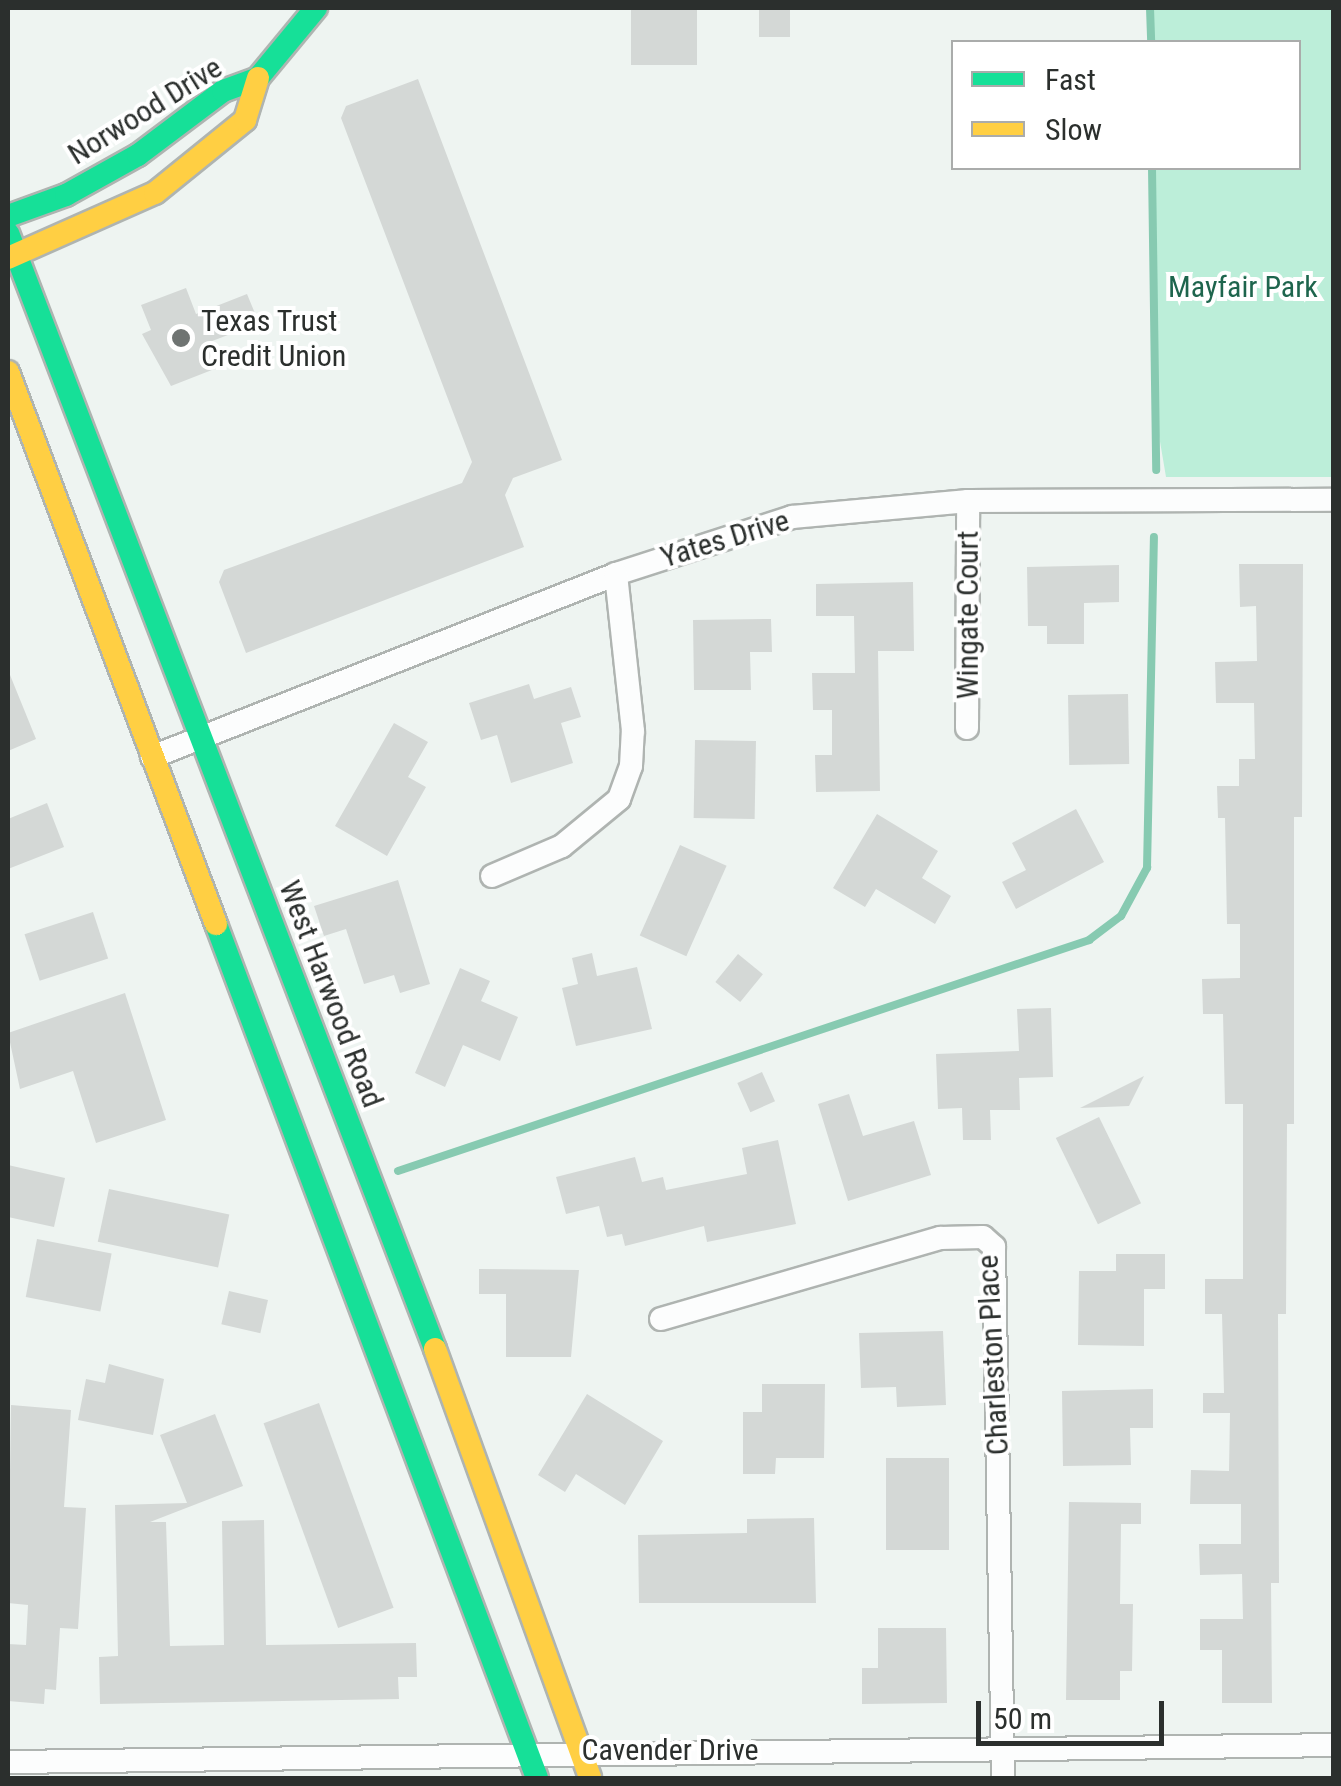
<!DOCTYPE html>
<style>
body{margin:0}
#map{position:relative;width:1341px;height:1786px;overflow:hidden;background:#eef4f1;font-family:"Roboto Condensed",sans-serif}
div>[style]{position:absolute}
.green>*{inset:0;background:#bceed9}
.stream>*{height:8px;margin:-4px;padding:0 4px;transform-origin:4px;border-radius:4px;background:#87cab1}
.building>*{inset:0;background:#d4d8d6;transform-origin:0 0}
.roads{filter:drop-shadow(2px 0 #afb4b1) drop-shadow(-2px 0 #afb4b1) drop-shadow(0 2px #afb4b1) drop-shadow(0 -2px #afb4b1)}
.street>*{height:22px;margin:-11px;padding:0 11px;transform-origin:11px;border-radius:11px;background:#fcfdfd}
.fast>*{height:22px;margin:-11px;padding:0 11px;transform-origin:11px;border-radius:11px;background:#16e098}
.slow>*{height:22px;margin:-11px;padding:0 11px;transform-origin:11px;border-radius:11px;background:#ffcf43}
.dots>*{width:28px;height:28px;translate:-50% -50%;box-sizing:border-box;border:5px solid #fff;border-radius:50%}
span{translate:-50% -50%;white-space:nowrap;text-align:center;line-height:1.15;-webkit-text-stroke:8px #fff;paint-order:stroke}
.street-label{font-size:30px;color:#2b2f2d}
.park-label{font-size:30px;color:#1e654d}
.poi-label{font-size:30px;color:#2b2f2d}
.left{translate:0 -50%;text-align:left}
.frame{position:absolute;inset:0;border:10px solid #2b2f2d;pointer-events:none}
.legend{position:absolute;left:951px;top:40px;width:350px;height:130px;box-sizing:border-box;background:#fff;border:2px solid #aaacab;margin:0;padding:12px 18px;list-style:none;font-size:30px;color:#2b2f2d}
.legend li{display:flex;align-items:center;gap:20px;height:50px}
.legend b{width:50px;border:2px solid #aaacab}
.scale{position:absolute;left:976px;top:1701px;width:188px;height:45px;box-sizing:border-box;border:5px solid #2b2f2d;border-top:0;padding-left:12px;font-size:30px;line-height:35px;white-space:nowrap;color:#2b2f2d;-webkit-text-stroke:8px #fff;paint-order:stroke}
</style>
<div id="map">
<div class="green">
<i style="clip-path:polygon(1151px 8px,1333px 8px,1333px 477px,1166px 477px,1154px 406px,1153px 168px,1298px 168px,1298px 42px,1152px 42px)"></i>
</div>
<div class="stream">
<i style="left:1150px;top:8px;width:34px;rotate:88deg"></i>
<i style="left:1152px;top:168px;width:302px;rotate:89.2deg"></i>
<i style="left:398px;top:1171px;width:729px;rotate:-18.48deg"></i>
<i style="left:1089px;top:940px;width:40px;rotate:-37deg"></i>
<i style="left:1121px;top:916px;width:55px;rotate:-61.6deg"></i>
<i style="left:1147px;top:868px;width:331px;rotate:-88.8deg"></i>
</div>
<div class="building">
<i style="left:631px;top:8px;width:66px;height:57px"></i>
<i style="left:759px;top:8px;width:31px;height:29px"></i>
<i style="clip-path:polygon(418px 79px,562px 460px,513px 478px,505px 495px,524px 547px,246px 653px,219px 582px,224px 570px,462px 483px,472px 462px,341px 118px,346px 106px)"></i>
<i style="clip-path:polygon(186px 288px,196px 314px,247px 294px,259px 323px,207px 343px,217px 368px,171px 386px,142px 334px,151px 330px,141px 305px)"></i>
<i style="clip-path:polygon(1239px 564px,1303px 564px,1302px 817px,1294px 817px,1294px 1124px,1287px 1124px,1286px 1314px,1278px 1314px,1279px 1583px,1271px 1583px,1272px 1703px,1222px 1703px,1222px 1650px,1200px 1650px,1200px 1619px,1243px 1619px,1242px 1574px,1200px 1575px,1199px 1544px,1241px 1544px,1241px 1504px,1190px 1504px,1191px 1470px,1229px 1471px,1230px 1413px,1203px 1413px,1203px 1393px,1224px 1393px,1222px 1314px,1205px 1314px,1205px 1279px,1243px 1279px,1243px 1104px,1225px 1104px,1223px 1014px,1203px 1014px,1202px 979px,1240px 978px,1240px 924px,1227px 924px,1225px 818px,1218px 818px,1217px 786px,1239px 786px,1239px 759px,1255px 759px,1254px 703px,1216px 703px,1215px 662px,1257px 661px,1256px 606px,1240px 607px)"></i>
<i style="clip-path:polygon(1119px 565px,1119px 602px,1084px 603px,1084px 644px,1047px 644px,1047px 626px,1028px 626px,1027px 567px)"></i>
<i style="clip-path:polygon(913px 582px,914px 651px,878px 651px,880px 791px,816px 792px,815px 755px,832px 755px,832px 710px,813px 710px,812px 673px,855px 673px,854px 616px,816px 616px,816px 584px)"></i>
<i style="clip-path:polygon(771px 619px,772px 652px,750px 652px,751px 690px,694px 690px,693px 620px)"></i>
<i style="clip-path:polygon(8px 670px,36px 739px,8px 751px)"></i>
<i style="clip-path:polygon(529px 684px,534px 699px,571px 687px,581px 717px,561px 723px,573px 763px,511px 783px,497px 735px,481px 740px,469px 703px)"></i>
<i style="left:1128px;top:694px;width:70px;height:60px;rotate:89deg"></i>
<i style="clip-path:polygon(394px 723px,428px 742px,408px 777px,426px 787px,387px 856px,335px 826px)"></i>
<i style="left:695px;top:740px;width:61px;height:78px;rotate:1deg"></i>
<i style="clip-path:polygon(47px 803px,64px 847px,8px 869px,8px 819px)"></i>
<i style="clip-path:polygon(1076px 809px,1104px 862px,1016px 909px,1002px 882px,1026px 870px,1012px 843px)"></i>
<i style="clip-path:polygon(877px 814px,938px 851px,922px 878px,951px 896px,935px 924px,876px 889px,865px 907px,833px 888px)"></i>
<i style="left:680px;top:845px;width:51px;height:99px;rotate:24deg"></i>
<i style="clip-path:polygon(398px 880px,430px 984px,400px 993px,394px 975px,364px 984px,346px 929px,324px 936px,314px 906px)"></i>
<i style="left:93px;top:912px;width:49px;height:72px;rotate:72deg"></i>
<i style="clip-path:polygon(592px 953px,597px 976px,637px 967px,652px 1029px,576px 1046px,562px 988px,578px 984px,572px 958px)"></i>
<i style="left:738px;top:954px;width:32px;height:36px;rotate:39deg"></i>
<i style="clip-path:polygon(460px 968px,490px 981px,481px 1001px,518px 1017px,500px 1061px,463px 1045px,445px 1087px,415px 1073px)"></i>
<i style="clip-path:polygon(125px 993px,166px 1120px,96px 1143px,73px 1071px,20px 1089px,8px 1033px)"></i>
<i style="clip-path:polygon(1051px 1008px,1053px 1077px,1019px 1078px,1020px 1110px,990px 1110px,991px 1140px,963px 1140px,962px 1108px,938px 1109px,936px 1054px,1019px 1051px,1017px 1009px)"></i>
<i style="left:762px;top:1072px;width:32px;height:27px;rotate:66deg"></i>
<i style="clip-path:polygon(1144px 1076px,1129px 1106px,1080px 1108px)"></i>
<i style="clip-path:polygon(849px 1094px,863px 1136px,914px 1121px,931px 1175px,848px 1201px,818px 1104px)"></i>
<i style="left:1099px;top:1117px;width:96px;height:48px;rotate:64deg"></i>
<i style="clip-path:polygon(778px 1140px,796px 1224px,707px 1242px,704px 1226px,625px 1246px,622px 1234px,607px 1237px,599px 1206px,566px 1214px,556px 1177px,635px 1157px,642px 1182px,663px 1177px,666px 1190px,747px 1174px,742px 1148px)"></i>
<i style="clip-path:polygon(8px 1165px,65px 1178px,54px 1227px,8px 1217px)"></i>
<i style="left:109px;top:1189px;width:123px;height:54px;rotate:12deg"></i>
<i style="left:37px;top:1239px;width:76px;height:59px;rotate:11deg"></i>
<i style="clip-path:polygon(1116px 1254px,1165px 1254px,1165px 1289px,1144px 1289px,1144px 1346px,1078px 1345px,1079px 1271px,1116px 1271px)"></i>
<i style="clip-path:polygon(479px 1269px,579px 1270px,571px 1357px,506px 1357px,506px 1294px,479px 1294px)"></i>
<i style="left:229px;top:1291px;width:40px;height:34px;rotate:13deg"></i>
<i style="clip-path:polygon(943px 1331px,946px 1405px,897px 1407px,896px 1387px,861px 1388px,859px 1333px)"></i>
<i style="clip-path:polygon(109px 1364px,164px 1379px,153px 1435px,78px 1420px,86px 1379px,105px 1383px)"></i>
<i style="clip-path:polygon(762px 1384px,825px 1384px,824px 1458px,776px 1458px,775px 1474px,743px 1474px,743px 1412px,762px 1412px)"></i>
<i style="clip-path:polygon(1153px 1389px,1153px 1428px,1130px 1428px,1131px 1465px,1063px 1466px,1062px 1391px)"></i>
<i style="clip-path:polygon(587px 1394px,663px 1441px,625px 1505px,576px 1474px,565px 1492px,538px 1475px)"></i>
<i style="left:319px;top:1403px;width:218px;height:59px;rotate:70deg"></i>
<i style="clip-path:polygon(11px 1405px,71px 1410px,64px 1507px,86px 1508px,78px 1629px,60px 1628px,56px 1690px,45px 1689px,44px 1704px,8px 1701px,8px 1644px,26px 1645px,28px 1605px,8px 1603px)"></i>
<i style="clip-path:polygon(215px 1414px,243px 1486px,150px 1522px,166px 1522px,170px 1646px,224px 1645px,222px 1521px,264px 1520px,266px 1645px,416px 1643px,417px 1677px,398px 1677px,399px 1699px,100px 1704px,99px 1657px,118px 1656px,115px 1505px,187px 1503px,160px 1435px)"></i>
<i style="left:886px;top:1458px;width:63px;height:92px"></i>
<i style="clip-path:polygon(1069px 1502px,1141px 1503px,1141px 1524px,1121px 1524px,1120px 1604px,1133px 1604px,1132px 1671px,1120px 1671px,1120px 1700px,1066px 1700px)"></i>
<i style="clip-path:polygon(814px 1518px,816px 1603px,639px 1603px,638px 1535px,747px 1533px,747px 1519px)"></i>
<i style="clip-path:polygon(878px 1628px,946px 1628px,947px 1703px,862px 1704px,862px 1668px,878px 1668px)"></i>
</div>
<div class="roads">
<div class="street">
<i style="left:967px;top:728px;width:227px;rotate:-89.7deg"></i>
<i style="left:152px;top:757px;width:499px;rotate:-21.5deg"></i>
<i style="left:616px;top:574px;width:185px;rotate:-17.9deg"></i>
<i style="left:792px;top:517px;width:177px;rotate:-5.2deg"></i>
<i style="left:968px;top:501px;width:366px;rotate:-0.2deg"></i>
<i style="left:492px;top:876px;width:76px;rotate:-23.2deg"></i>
<i style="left:562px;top:846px;width:74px;rotate:-39.5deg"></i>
<i style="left:619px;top:799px;width:35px;rotate:-70deg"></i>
<i style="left:631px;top:766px;width:35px;rotate:-87deg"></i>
<i style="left:633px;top:731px;width:158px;rotate:-96.2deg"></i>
<i style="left:661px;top:1319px;width:291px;rotate:-16.2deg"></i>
<i style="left:940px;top:1238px;width:43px;rotate:-1.3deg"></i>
<i style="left:983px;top:1237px;width:15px;rotate:42deg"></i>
<i style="left:994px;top:1247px;width:531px;rotate:89.03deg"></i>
<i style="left:8px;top:1762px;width:1326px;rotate:-0.73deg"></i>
</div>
<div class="fast">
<i style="left:8px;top:216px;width:62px;rotate:-19.9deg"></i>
<i style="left:66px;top:195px;width:82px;rotate:-29.1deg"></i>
<i style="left:138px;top:155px;width:106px;rotate:-37deg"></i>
<i style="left:223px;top:91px;width:37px;rotate:-20deg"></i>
<i style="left:258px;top:78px;width:91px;rotate:-50.4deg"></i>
<i style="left:8px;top:233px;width:1195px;rotate:69.06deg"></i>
<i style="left:216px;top:924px;width:912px;rotate:69.4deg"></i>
</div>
<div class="slow">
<i style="left:8px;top:258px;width:161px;rotate:-23.9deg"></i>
<i style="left:155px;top:193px;width:116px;rotate:-39deg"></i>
<i style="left:245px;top:120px;width:44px;rotate:-72.8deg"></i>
<i style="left:8px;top:372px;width:590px;rotate:69.35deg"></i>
<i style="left:435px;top:1349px;width:456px;rotate:70.1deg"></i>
</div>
</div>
<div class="dots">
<i style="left:181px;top:338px;background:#6f7472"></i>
</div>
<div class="street-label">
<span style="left:145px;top:111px;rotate:-32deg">Norwood Drive</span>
<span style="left:725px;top:539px;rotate:-17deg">Yates Drive</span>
<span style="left:968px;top:615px;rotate:-90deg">Wingate Court</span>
<span style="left:331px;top:994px;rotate:69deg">West Harwood Road</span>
<span style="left:993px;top:1355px;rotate:-93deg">Charleston Place</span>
<span style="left:670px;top:1750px">Cavender Drive</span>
</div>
<div class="park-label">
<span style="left:1243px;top:287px">Mayfair Park</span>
</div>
<div class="poi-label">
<span class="left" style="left:201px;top:338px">Texas Trust<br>Credit Union</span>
</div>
<div class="frame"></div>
<ul class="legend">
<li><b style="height:12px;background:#16e098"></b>Fast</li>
<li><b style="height:12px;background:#ffcf43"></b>Slow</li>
</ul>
<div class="scale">50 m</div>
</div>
